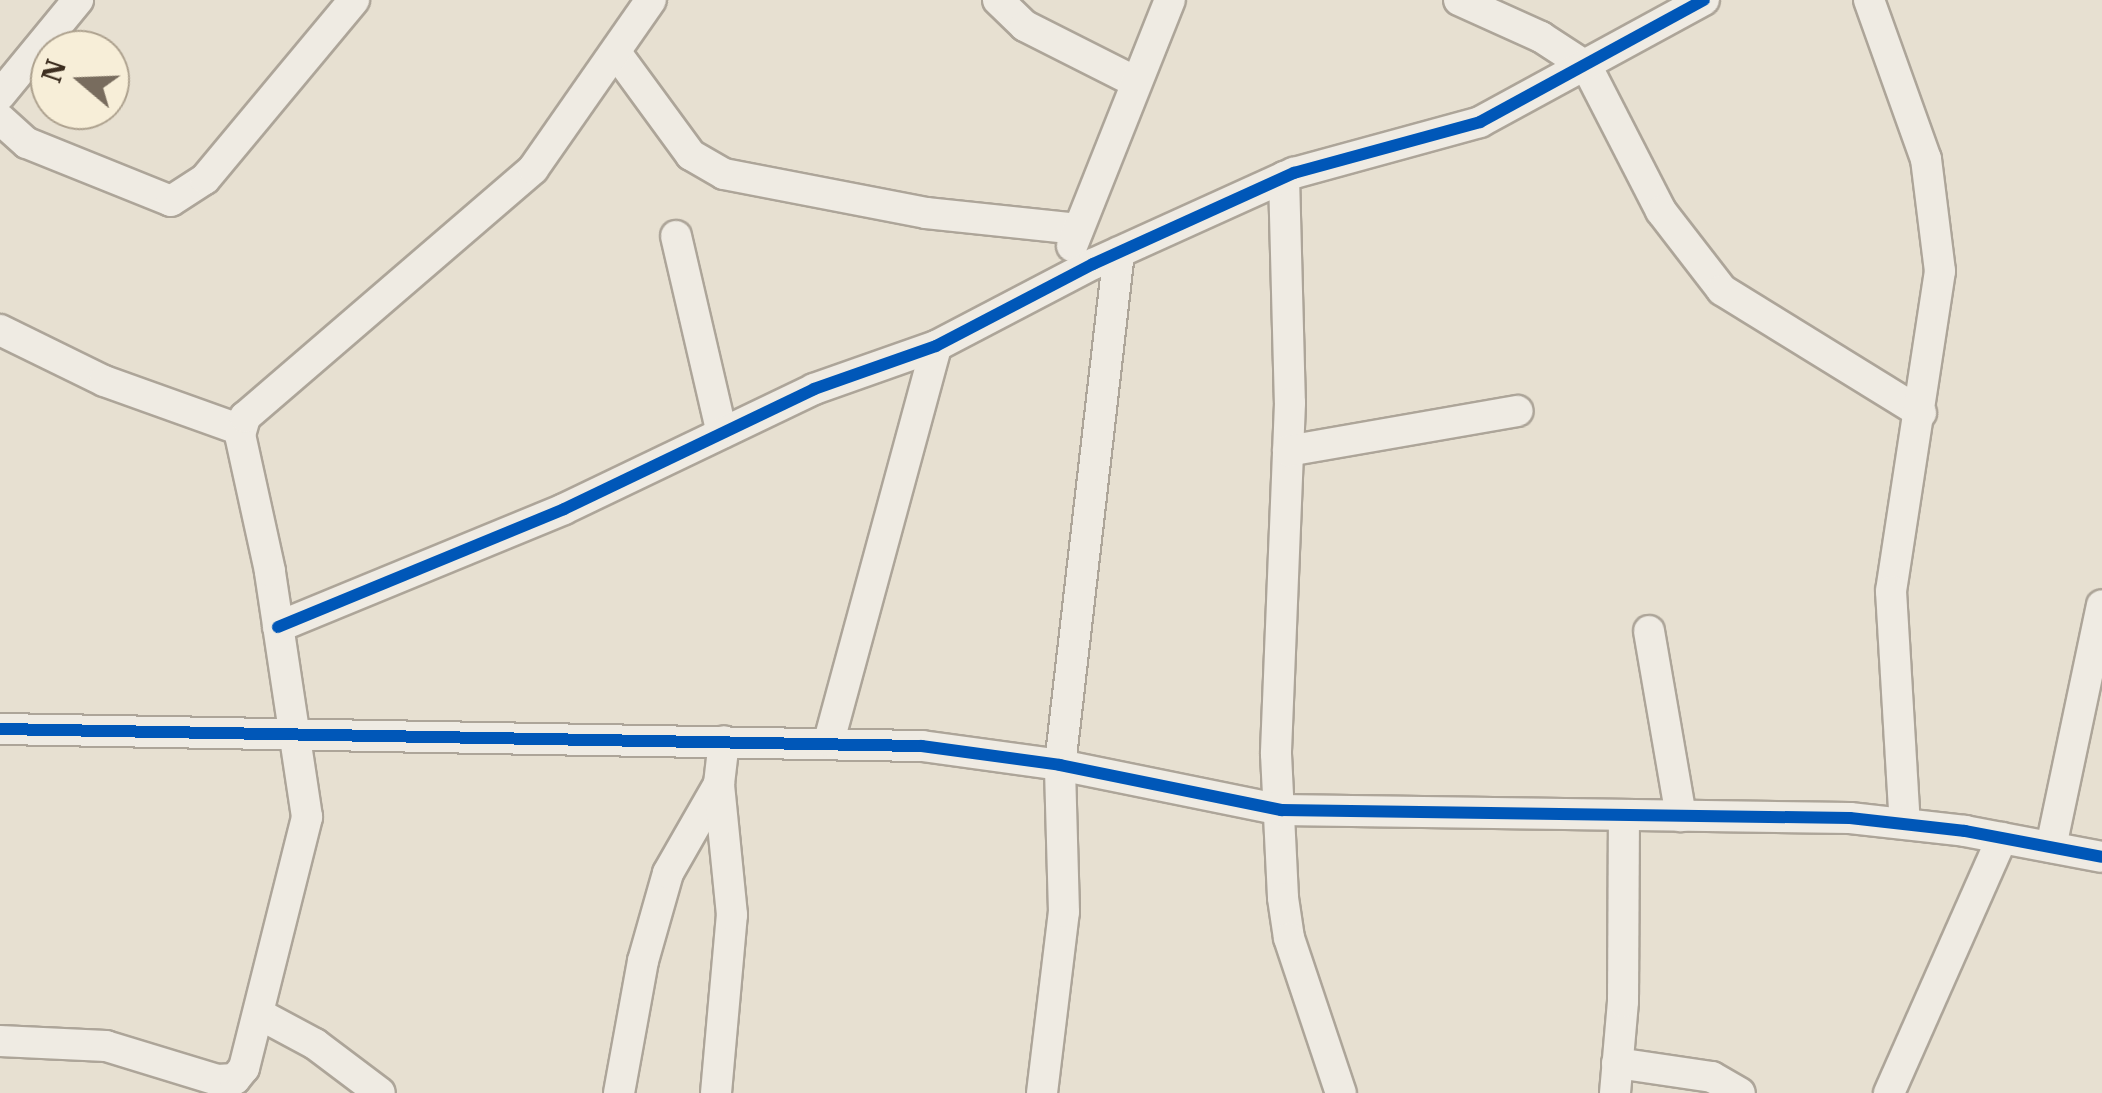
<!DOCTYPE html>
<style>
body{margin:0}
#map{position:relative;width:2102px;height:1093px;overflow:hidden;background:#e7e0d1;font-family:"IBM Plex Serif",serif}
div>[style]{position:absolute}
.roads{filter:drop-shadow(2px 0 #ada599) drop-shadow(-2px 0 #ada599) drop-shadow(0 2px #ada599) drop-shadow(0 -2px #ada599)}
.minor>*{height:30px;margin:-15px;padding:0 15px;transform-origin:15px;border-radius:15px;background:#efebe3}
.cycleway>*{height:12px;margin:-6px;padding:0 6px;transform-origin:6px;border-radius:6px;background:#0057b8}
span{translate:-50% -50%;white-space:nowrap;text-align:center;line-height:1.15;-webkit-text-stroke:10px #f7eed8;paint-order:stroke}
.north{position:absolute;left:30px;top:30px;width:100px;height:100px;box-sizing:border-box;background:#f7eed8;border:2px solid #ada18e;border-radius:50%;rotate:289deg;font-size:28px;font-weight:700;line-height:40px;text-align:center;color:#3d2e20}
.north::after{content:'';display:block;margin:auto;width:35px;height:45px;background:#786c5e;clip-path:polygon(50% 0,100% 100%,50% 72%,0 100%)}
</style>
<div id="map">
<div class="roads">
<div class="minor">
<i style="left:998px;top:0;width:37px;rotate:44deg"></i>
<i style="left:1025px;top:26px;width:122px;rotate:26.8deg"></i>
<i style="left:1459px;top:0;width:90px;rotate:24.3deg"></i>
<i style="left:1541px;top:37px;width:55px;rotate:33.1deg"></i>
<i style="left:1587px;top:67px;width:162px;rotate:62.8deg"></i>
<i style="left:1661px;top:211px;width:100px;rotate:52.3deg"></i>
<i style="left:1722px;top:290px;width:234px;rotate:31.7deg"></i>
<i style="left:1869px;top:0;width:169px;rotate:70.3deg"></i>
<i style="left:1926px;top:159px;width:113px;rotate:82.9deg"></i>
<i style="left:1940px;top:271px;width:324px;rotate:98.7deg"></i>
<i style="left:1891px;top:591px;width:233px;rotate:86.6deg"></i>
<i style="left:617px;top:54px;width:125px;rotate:53.8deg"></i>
<i style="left:691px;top:155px;width:38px;rotate:30deg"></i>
<i style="left:724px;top:174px;width:206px;rotate:10.9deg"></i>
<i style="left:926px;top:213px;width:153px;rotate:6deg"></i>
<i style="left:0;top:95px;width:123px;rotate:-50.6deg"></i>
<i style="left:0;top:119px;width:36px;rotate:42deg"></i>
<i style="left:27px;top:143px;width:155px;rotate:21.9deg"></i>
<i style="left:171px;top:201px;width:40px;rotate:-32.9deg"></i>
<i style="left:205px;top:179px;width:233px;rotate:-50.2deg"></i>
<i style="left:1284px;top:177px;width:226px;rotate:88.5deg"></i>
<i style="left:1290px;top:403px;width:351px;rotate:92.3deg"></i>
<i style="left:1276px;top:754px;width:144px;rotate:87.2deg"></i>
<i style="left:1283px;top:898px;width:40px;rotate:81.5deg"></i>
<i style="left:1289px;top:938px;width:163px;rotate:71.5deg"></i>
<i style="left:676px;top:236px;width:202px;rotate:76.9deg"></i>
<i style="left:1072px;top:246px;width:265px;rotate:-68.3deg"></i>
<i style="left:0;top:330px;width:116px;rotate:26.1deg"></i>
<i style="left:104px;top:381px;width:145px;rotate:19.7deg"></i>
<i style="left:1288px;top:451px;width:233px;rotate:-9.9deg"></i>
<i style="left:278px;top:627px;width:309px;rotate:-22.4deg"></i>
<i style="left:564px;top:509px;width:277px;rotate:-25.6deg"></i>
<i style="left:814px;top:389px;width:129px;rotate:-19.4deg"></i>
<i style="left:936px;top:346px;width:177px;rotate:-27.6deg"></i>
<i style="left:1093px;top:264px;width:221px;rotate:-24.4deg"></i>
<i style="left:1294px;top:173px;width:193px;rotate:-15.3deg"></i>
<i style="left:1480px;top:122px;width:255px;rotate:-28.6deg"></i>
<i style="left:1649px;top:631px;width:188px;rotate:80.2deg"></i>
<i style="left:0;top:729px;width:922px;rotate:1.06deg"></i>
<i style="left:922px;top:746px;width:139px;rotate:7.8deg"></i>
<i style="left:1060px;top:765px;width:226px;rotate:11.5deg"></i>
<i style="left:1281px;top:810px;width:569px;rotate:0.81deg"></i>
<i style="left:1850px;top:818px;width:116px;rotate:6.4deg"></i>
<i style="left:1965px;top:831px;width:139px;rotate:10.7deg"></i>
<i style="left:829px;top:741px;width:409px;rotate:-74.8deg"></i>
<i style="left:2051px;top:847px;width:247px;rotate:-78.1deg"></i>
<i style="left:259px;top:1014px;width:64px;rotate:28.2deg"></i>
<i style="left:315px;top:1044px;width:81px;rotate:37deg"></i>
<i style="left:0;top:1041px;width:106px;rotate:2.7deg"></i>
<i style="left:106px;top:1046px;width:116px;rotate:17deg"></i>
<i style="left:217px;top:1080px;width:18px;rotate:-3deg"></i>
<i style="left:235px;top:1079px;width:14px;rotate:-51deg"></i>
<i style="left:244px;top:1068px;width:259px;rotate:-75.9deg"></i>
<i style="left:307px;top:817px;width:249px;rotate:-98.6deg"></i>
<i style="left:270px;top:571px;width:139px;rotate:-102.4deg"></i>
<i style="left:240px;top:435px;width:19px;rotate:-74deg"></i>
<i style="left:245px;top:417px;width:380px;rotate:-40.7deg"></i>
<i style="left:533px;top:169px;width:206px;rotate:-55.1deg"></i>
<i style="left:1617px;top:1063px;width:96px;rotate:8.4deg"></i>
<i style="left:1712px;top:1077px;width:32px;rotate:30deg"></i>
<i style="left:619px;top:1093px;width:134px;rotate:-79.7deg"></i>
<i style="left:643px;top:961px;width:91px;rotate:-74.1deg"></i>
<i style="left:668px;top:873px;width:103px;rotate:-60.2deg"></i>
<i style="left:716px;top:1093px;width:179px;rotate:-84.9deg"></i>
<i style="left:732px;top:915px;width:132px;rotate:-95.7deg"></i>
<i style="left:719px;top:784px;width:43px;rotate:-83.4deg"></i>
<i style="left:1042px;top:1093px;width:182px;rotate:-83.1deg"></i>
<i style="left:1064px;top:912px;width:147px;rotate:-91.6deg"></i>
<i style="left:1060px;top:765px;width:516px;rotate:-83.44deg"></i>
<i style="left:1615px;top:1093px;width:91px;rotate:-85deg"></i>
<i style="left:1623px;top:1002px;width:187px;rotate:-89.7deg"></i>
<i style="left:1889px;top:1093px;width:279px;rotate:-66.1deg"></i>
</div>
</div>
<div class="cycleway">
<i style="left:278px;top:627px;width:309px;rotate:-22.4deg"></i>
<i style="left:564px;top:509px;width:277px;rotate:-25.6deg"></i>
<i style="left:814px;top:389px;width:129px;rotate:-19.4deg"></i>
<i style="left:936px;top:346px;width:177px;rotate:-27.6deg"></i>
<i style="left:1093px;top:264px;width:221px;rotate:-24.4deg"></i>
<i style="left:1294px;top:173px;width:193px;rotate:-15.3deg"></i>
<i style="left:1480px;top:122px;width:255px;rotate:-28.6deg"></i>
<i style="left:0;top:729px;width:922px;rotate:1.06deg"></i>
<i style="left:922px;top:746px;width:139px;rotate:7.8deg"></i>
<i style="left:1060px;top:765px;width:226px;rotate:11.5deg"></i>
<i style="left:1281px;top:810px;width:569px;rotate:0.81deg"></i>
<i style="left:1850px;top:818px;width:116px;rotate:6.4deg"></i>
<i style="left:1965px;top:831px;width:139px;rotate:10.7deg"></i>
</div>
<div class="north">N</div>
</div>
